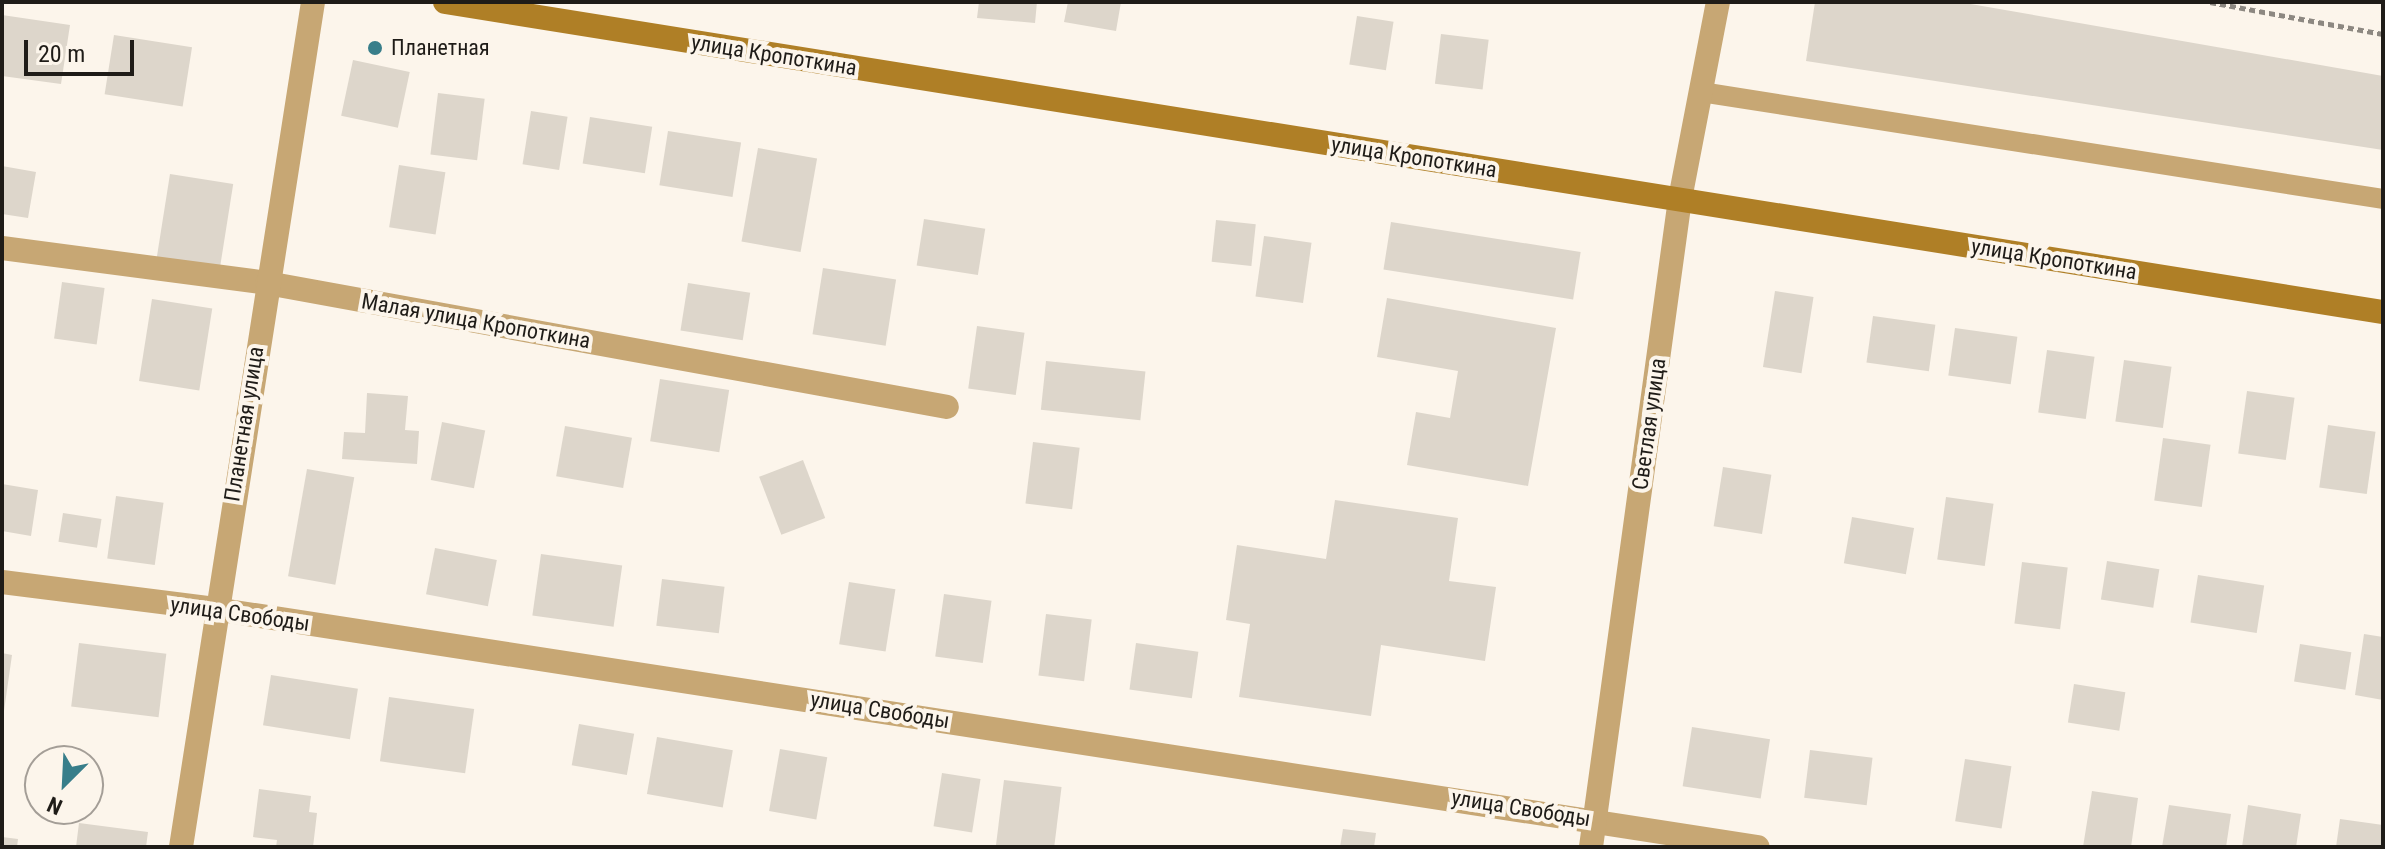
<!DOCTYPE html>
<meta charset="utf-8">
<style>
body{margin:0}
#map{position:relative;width:2385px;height:849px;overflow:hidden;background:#fcf5eb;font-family:"Roboto Condensed",sans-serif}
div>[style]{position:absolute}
.building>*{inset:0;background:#ddd6cb;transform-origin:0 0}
.path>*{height:5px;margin-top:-2.5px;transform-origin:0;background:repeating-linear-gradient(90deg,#8d8881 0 6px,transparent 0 10px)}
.service>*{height:20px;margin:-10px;padding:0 10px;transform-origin:10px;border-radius:10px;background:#c7a774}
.minor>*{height:24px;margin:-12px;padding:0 12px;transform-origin:12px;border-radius:12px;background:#c7a774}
.secondary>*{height:24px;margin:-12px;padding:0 12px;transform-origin:12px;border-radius:12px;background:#af7f26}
.dots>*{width:22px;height:22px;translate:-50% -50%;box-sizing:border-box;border:4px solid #fcf5eb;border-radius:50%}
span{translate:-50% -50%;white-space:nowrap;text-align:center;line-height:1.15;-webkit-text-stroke:8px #fcf5eb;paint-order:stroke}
.poi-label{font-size:22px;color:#1f1c18}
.left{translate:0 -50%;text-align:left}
.street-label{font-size:22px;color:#1f1c18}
.frame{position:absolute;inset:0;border:4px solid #1f1c18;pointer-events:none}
.north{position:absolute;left:24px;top:745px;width:80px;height:80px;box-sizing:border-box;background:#fcf5eb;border:2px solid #a49e97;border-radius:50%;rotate:204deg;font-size:22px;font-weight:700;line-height:32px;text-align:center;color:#1f1c18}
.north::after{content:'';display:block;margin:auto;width:28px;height:36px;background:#387e8a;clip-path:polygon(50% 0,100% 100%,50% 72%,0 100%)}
.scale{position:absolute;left:24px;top:40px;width:110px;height:36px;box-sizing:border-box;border:4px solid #1f1c18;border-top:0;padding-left:10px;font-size:24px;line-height:28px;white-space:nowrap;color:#1f1c18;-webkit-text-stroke:6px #fcf5eb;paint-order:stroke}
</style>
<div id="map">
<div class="building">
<i style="clip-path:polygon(979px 2px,1037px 2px,1035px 23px,977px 18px)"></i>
<i style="clip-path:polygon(1068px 2px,1121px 2px,1116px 31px,1064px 22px)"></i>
<i style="clip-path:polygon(1815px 2px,1959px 2px,2383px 76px,2383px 150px,1806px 61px)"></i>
<i style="clip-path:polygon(2px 15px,70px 25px,61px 84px,2px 76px)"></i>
<i style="left:1357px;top:16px;width:37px;height:49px;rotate:9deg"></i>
<i style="left:1441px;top:34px;width:48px;height:50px;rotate:7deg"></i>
<i style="left:114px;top:35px;width:79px;height:60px;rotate:9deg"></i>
<i style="left:353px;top:60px;width:58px;height:57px;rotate:12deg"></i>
<i style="left:438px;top:93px;width:47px;height:62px;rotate:7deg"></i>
<i style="left:531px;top:111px;width:37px;height:54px;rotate:9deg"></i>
<i style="left:590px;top:117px;width:63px;height:47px;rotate:9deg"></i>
<i style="left:668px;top:131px;width:74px;height:55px;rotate:9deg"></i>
<i style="left:758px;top:148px;width:60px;height:95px;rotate:10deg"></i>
<i style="left:399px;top:165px;width:47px;height:63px;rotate:9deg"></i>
<i style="clip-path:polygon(2px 166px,36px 172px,28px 218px,2px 214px)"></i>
<i style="left:170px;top:174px;width:64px;height:85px;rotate:9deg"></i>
<i style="left:924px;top:219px;width:62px;height:47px;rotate:9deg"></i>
<i style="left:1216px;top:220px;width:40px;height:42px;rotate:6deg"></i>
<i style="left:1391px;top:222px;width:192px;height:48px;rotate:9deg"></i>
<i style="left:1264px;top:236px;width:48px;height:61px;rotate:8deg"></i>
<i style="left:823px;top:268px;width:74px;height:67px;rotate:9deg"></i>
<i style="left:62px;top:282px;width:43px;height:57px;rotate:8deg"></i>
<i style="left:688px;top:283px;width:63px;height:48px;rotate:9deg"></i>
<i style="left:1775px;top:291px;width:39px;height:77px;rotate:9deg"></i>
<i style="clip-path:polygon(1387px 298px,1556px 328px,1528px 486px,1407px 465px,1416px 412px,1450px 418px,1458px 371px,1377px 357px)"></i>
<i style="left:152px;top:299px;width:61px;height:83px;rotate:9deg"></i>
<i style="left:1873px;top:316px;width:63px;height:47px;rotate:8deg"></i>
<i style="left:977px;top:326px;width:48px;height:63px;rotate:8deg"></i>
<i style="left:1955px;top:328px;width:63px;height:48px;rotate:8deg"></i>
<i style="left:2047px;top:350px;width:48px;height:63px;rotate:8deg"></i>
<i style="left:2124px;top:360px;width:48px;height:62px;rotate:8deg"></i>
<i style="left:1046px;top:361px;width:100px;height:49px;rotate:6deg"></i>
<i style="left:660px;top:379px;width:70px;height:63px;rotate:9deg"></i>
<i style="left:2247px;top:391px;width:48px;height:63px;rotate:8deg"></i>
<i style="clip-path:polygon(367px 393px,408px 396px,405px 430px,419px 431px,417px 464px,342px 459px,344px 432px,365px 433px)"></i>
<i style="left:442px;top:422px;width:44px;height:59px;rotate:11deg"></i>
<i style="left:2328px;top:425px;width:48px;height:63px;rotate:8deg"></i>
<i style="left:565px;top:426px;width:68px;height:51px;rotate:10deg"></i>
<i style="left:2163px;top:438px;width:48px;height:63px;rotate:8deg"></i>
<i style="left:1033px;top:442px;width:47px;height:62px;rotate:7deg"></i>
<i style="left:803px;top:460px;width:62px;height:47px;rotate:69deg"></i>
<i style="left:1723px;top:467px;width:49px;height:60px;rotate:9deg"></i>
<i style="left:307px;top:469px;width:48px;height:109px;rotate:10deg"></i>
<i style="clip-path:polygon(2px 484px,38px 490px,31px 536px,2px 531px)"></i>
<i style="left:116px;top:496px;width:48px;height:63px;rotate:8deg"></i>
<i style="left:1946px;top:497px;width:48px;height:63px;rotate:8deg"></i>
<i style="clip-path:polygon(1335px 500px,1458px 518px,1449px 581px,1496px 587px,1485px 661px,1381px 645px,1371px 716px,1239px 697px,1250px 624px,1226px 620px,1237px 545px,1326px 559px)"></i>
<i style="left:63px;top:513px;width:39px;height:29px;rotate:9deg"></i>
<i style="left:1852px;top:517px;width:63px;height:47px;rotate:10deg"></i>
<i style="left:435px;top:548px;width:63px;height:47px;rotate:11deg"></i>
<i style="left:541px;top:554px;width:82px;height:62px;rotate:8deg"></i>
<i style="left:2107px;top:561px;width:53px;height:39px;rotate:9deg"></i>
<i style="left:2022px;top:562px;width:46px;height:62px;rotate:7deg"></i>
<i style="left:2198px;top:575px;width:67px;height:48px;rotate:9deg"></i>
<i style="left:662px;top:579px;width:63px;height:47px;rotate:7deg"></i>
<i style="left:849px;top:582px;width:47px;height:63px;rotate:9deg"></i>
<i style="left:944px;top:594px;width:48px;height:63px;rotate:8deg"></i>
<i style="left:1046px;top:614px;width:46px;height:62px;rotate:7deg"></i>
<i style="clip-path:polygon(2364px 634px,2383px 637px,2383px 700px,2355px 695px)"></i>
<i style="left:79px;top:643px;width:88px;height:64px;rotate:7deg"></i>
<i style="left:1136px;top:643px;width:63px;height:47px;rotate:8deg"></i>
<i style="left:2300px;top:644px;width:52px;height:38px;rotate:9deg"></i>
<i style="clip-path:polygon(2px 653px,12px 655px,4px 711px,2px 711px)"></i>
<i style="left:271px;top:675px;width:88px;height:51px;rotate:9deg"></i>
<i style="left:2074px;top:684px;width:52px;height:39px;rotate:9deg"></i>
<i style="left:389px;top:697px;width:86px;height:65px;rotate:8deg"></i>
<i style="left:579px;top:724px;width:56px;height:42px;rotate:10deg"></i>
<i style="left:1692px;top:727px;width:79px;height:60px;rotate:9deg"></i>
<i style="left:657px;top:737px;width:77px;height:58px;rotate:10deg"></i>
<i style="left:780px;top:749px;width:48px;height:63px;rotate:10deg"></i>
<i style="left:1810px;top:750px;width:63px;height:48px;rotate:7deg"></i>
<i style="left:1965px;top:759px;width:47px;height:63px;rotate:9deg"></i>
<i style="left:942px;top:773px;width:39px;height:54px;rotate:9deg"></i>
<i style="left:1004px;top:780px;width:58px;height:67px;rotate:7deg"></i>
<i style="clip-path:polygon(259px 789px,311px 796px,309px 812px,317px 813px,313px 847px,276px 847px,277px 840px,253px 837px)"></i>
<i style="clip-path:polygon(2092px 791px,2138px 798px,2131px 847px,2083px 847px)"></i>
<i style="clip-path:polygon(2169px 805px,2231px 814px,2226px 847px,2162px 847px)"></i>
<i style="clip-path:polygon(2248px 805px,2301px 814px,2296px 847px,2242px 847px)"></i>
<i style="clip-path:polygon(2340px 819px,2383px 825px,2383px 847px,2336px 847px)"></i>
<i style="clip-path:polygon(79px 823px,148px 832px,146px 847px,76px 847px)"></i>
<i style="clip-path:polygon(1343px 829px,1376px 833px,1374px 847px,1340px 847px)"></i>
<i style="clip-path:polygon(2px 837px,18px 839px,17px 847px,2px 847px)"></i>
</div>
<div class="path">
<i style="left:2210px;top:2px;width:176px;rotate:10.5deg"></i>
</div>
<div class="service">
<i style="left:1701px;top:92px;width:690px;rotate:8.92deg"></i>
</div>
<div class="minor">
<i style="left:2px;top:248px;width:267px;rotate:7.5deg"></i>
<i style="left:267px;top:283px;width:691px;rotate:10.33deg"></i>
<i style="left:2px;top:582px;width:215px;rotate:7.2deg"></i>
<i style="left:215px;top:609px;width:1561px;rotate:8.77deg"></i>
<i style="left:181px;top:847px;width:855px;rotate:-81.12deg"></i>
<i style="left:1591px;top:847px;width:654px;rotate:-82.18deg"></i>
<i style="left:1680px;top:199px;width:201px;rotate:-79.1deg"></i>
</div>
<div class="secondary">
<i style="left:445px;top:2px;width:1963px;rotate:9.09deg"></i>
</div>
<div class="dots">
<i style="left:375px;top:48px;background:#387e8a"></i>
</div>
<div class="poi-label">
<span class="left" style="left:391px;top:48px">Планетная</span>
</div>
<div class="street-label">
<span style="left:774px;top:55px;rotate:9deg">улица Кропоткина</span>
<span style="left:1414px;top:157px;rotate:9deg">улица Кропоткина</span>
<span style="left:2054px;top:259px;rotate:9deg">улица Кропоткина</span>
<span style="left:476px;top:321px;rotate:10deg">Малая улица Кропоткина</span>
<span style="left:244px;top:424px;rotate:-81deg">Планетная улица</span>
<span style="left:1649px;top:424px;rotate:-82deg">Светлая улица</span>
<span style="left:240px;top:614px;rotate:8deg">улица Свободы</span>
<span style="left:880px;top:710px;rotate:9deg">улица Свободы</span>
<span style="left:1521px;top:808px;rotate:9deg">улица Свободы</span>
</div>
<div class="frame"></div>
<div class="north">N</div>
<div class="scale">20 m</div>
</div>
